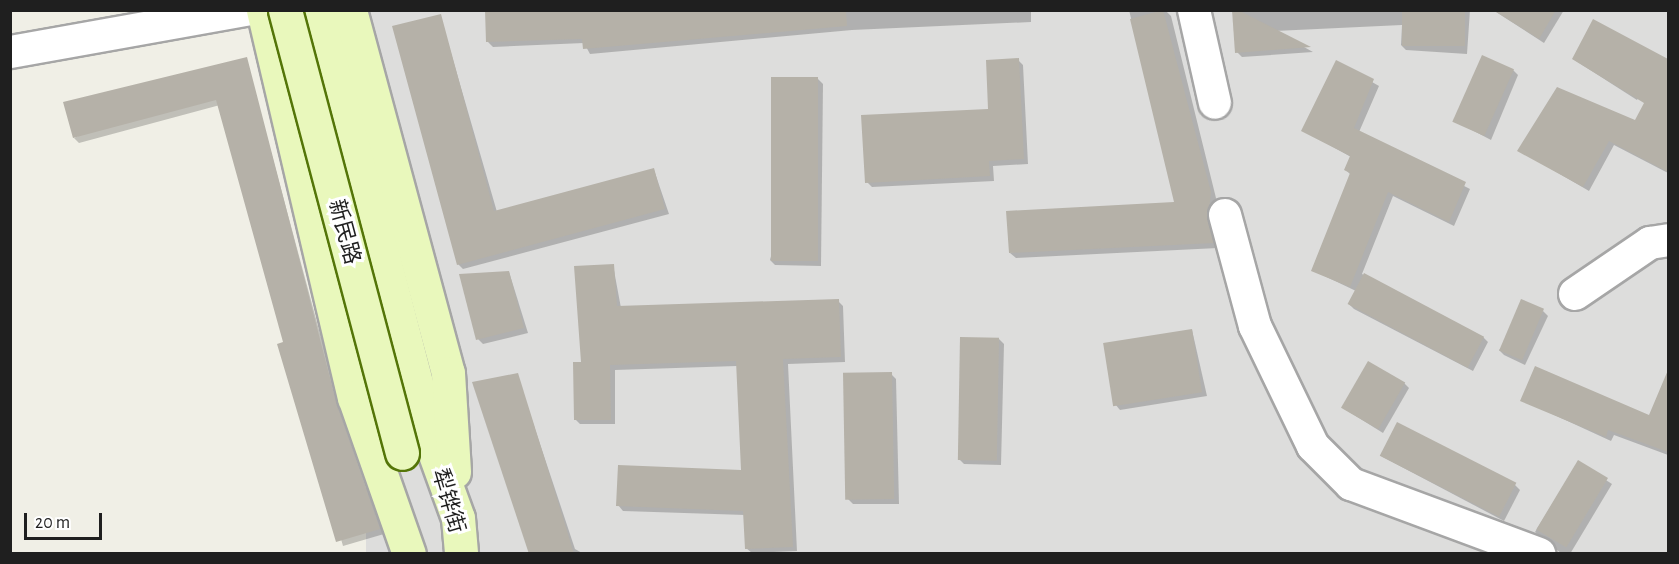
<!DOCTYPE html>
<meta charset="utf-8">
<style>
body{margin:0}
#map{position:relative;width:1679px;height:564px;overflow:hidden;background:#f0efe6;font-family:"Alegreya Sans","Noto Sans SC",sans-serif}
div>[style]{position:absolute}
.residential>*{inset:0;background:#dddddc;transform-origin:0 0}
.shadow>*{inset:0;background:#0003}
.building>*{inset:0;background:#b5b1a8;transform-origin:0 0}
.roads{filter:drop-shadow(2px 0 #a6a6a6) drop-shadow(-2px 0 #a6a6a6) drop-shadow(0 2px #a6a6a6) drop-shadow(0 -2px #a6a6a6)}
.street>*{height:32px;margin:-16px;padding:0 16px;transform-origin:16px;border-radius:16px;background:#fff}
.secondary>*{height:33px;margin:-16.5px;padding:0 16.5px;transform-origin:16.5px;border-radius:16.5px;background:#e9f8bc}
.bridges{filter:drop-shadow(2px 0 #547508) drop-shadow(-2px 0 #547508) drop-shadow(0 2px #547508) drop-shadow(0 -2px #547508)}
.secondary-bridge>*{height:33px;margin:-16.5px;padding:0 16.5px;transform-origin:16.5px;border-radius:16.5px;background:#e9f8bc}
span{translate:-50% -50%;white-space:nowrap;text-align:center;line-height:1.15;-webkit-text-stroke:6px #fff;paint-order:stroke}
.street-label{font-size:22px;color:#1f1f1f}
.frame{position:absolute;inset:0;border:12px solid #1f1f1f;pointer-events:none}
.scale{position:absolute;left:24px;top:513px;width:78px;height:27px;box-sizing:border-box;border:3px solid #1f1f1f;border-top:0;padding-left:8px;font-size:18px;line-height:21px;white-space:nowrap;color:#1f1f1f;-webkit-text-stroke:4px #fff;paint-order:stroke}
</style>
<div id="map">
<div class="residential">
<i style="left:366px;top:11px;width:1302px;height:559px"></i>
</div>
<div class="shadow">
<i style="clip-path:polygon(486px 10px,1031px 10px,1031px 22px,852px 30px,590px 54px,584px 43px,493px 47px,488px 42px)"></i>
<i style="clip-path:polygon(1129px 10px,1166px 11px,1171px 16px,1216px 198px,1212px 225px,1218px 248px,1016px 258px,1010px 253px,1176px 203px)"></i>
<i style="clip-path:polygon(1234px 10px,1470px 10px,1467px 54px,1406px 50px,1401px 45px,1402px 25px,1275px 31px,1313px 52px,1242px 57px,1237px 52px)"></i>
<i style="clip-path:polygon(1493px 10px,1564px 10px,1544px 43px)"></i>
<i style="clip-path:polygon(440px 15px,497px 212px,654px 170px,669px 214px,463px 269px,458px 264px)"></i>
<i style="clip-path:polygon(1659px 58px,1637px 100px,1573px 59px)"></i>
<i style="clip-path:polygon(246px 59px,340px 408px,384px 534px,343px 546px,220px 105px,79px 143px,74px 138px)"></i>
<i style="clip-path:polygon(1018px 60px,1023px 65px,1028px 164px,993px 166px,994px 181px,872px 187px,867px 182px,990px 110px)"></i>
<i style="clip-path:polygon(1337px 62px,1379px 86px,1359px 132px,1470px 189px,1454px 226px,1393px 196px,1362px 274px,1483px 337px,1488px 342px,1473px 371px,1354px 309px,1349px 304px,1356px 291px,1312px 270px,1351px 175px,1345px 169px,1351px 157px,1303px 130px)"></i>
<i style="clip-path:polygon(1513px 70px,1518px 75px,1491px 140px,1455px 121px)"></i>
<i style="clip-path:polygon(818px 79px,823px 84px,821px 266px,775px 265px,770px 260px)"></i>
<i style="clip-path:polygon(1649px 96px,1668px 106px,1668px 173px,1614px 145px,1589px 191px,1519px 150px,1636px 122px)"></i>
<i style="clip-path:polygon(613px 265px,621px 308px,838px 301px,843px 306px,845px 362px,788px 364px,797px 551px,752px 553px,746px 548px,745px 515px,623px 511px,618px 505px,743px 471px,737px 366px,615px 370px,615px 424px,580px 424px,575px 419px,582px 363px)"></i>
<i style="clip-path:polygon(509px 272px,528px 333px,483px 344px,478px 339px)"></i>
<i style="clip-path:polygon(1543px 311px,1548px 316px,1525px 365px,1504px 355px,1499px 350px)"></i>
<i style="clip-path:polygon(1192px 330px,1207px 396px,1120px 410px,1115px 404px)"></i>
<i style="clip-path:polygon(999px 339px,1004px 344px,1001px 465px,964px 464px,959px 459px)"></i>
<i style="clip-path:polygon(891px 374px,896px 379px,899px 504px,853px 504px,848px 499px)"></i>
<i style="clip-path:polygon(517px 375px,575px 549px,584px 554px,531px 554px)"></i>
<i style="clip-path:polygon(1404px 383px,1409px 388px,1383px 433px,1343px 408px)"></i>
<i style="clip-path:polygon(1522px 400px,1650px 417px,1654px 407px,1668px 412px,1668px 455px,1614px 435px,1611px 441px)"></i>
<i style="clip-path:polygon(1381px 456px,1515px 485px,1520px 490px,1504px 521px)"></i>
<i style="clip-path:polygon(1578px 462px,1612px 484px,1570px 554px,1562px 554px,1535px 532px)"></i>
</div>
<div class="building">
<i style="clip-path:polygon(485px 10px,846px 10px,847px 26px,583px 49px,582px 39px,486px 42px)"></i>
<i style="clip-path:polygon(1163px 10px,1211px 192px,1208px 219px,1214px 243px,1009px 253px,1006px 211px,1174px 202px,1130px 19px)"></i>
<i style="clip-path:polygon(1232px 10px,1238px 10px,1311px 47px,1235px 53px)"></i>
<i style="left:1402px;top:10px;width:63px;height:36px"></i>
<i style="clip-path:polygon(1493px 10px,1556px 10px,1539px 39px)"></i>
<i style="clip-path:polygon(441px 14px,494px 211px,654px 168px,665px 209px,457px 265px,392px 26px)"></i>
<i style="clip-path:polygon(1593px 19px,1668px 59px,1668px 172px,1609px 141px,1583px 187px,1517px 151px,1557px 87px,1635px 120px,1644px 103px,1572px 59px)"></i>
<i style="left:1482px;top:55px;width:35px;height:73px;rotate:24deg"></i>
<i style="clip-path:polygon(247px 57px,336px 401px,380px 529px,336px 542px,277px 344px,283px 342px,216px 100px,73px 138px,63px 102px)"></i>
<i style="clip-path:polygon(1019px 58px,1024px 159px,989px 161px,990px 176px,865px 183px,861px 115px,988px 109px,986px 60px)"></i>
<i style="clip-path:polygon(1336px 60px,1374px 79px,1354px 128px,1466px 182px,1449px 222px,1388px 192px,1350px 287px,1311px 271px,1350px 173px,1344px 170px,1350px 156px,1301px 131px)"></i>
<i style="left:771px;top:77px;width:47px;height:184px"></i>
<i style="clip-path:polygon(614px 264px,617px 306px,839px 299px,841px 357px,783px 359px,793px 547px,745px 549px,743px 511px,616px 506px,618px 465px,741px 470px,736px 361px,610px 365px,611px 420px,574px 420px,573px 362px,581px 362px,574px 266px)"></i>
<i style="clip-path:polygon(509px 271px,524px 328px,476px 340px,459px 274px)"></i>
<i style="left:1364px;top:273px;width:136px;height:35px;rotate:28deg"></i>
<i style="left:1521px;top:299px;width:25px;height:56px;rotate:23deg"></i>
<i style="left:1192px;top:329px;width:64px;height:90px;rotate:81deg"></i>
<i style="left:960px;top:337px;width:39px;height:123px;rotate:1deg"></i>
<i style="left:1368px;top:361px;width:43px;height:54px;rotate:30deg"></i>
<i style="clip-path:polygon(1535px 366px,1649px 415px,1668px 370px,1668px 452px,1608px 430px,1606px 437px,1520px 401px)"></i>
<i style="left:892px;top:372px;width:127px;height:49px;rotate:89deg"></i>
<i style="clip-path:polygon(518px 373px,564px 521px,574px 554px,529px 554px,472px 382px)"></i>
<i style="left:1397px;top:422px;width:134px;height:38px;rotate:27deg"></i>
<i style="left:1578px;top:460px;width:35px;height:81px;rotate:31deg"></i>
</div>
<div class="roads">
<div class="street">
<i style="left:1194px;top:10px;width:95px;rotate:77.3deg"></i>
<i style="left:10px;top:52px;width:240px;rotate:-10.1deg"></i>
<i style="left:1225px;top:215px;width:115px;rotate:74.9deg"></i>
<i style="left:1255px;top:326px;width:133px;rotate:64.2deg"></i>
<i style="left:1313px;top:446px;width:54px;rotate:45deg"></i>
<i style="left:1351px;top:484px;width:201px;rotate:20.4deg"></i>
<i style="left:1575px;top:294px;width:91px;rotate:-34.2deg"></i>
<i style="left:1650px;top:243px;width:18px;rotate:-9deg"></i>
</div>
<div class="secondary">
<i style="left:263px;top:10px;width:398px;rotate:76.8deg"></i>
<i style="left:354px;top:397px;width:166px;rotate:70.7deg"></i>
<i style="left:319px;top:10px;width:454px;rotate:75.4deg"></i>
<i style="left:433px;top:449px;width:73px;rotate:70.1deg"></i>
<i style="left:458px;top:518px;width:36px;rotate:85deg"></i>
<i style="left:350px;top:10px;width:376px;rotate:74.9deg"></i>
<i style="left:448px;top:373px;width:99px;rotate:86.5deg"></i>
</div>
</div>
<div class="bridges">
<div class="secondary-bridge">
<i style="left:285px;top:10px;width:458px;rotate:75.2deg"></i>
</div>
</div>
<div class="street-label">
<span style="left:344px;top:232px;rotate:75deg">新民路</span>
<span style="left:448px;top:501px;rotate:74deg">犁铧街</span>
</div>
<div class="frame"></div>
<div class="scale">20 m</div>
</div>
